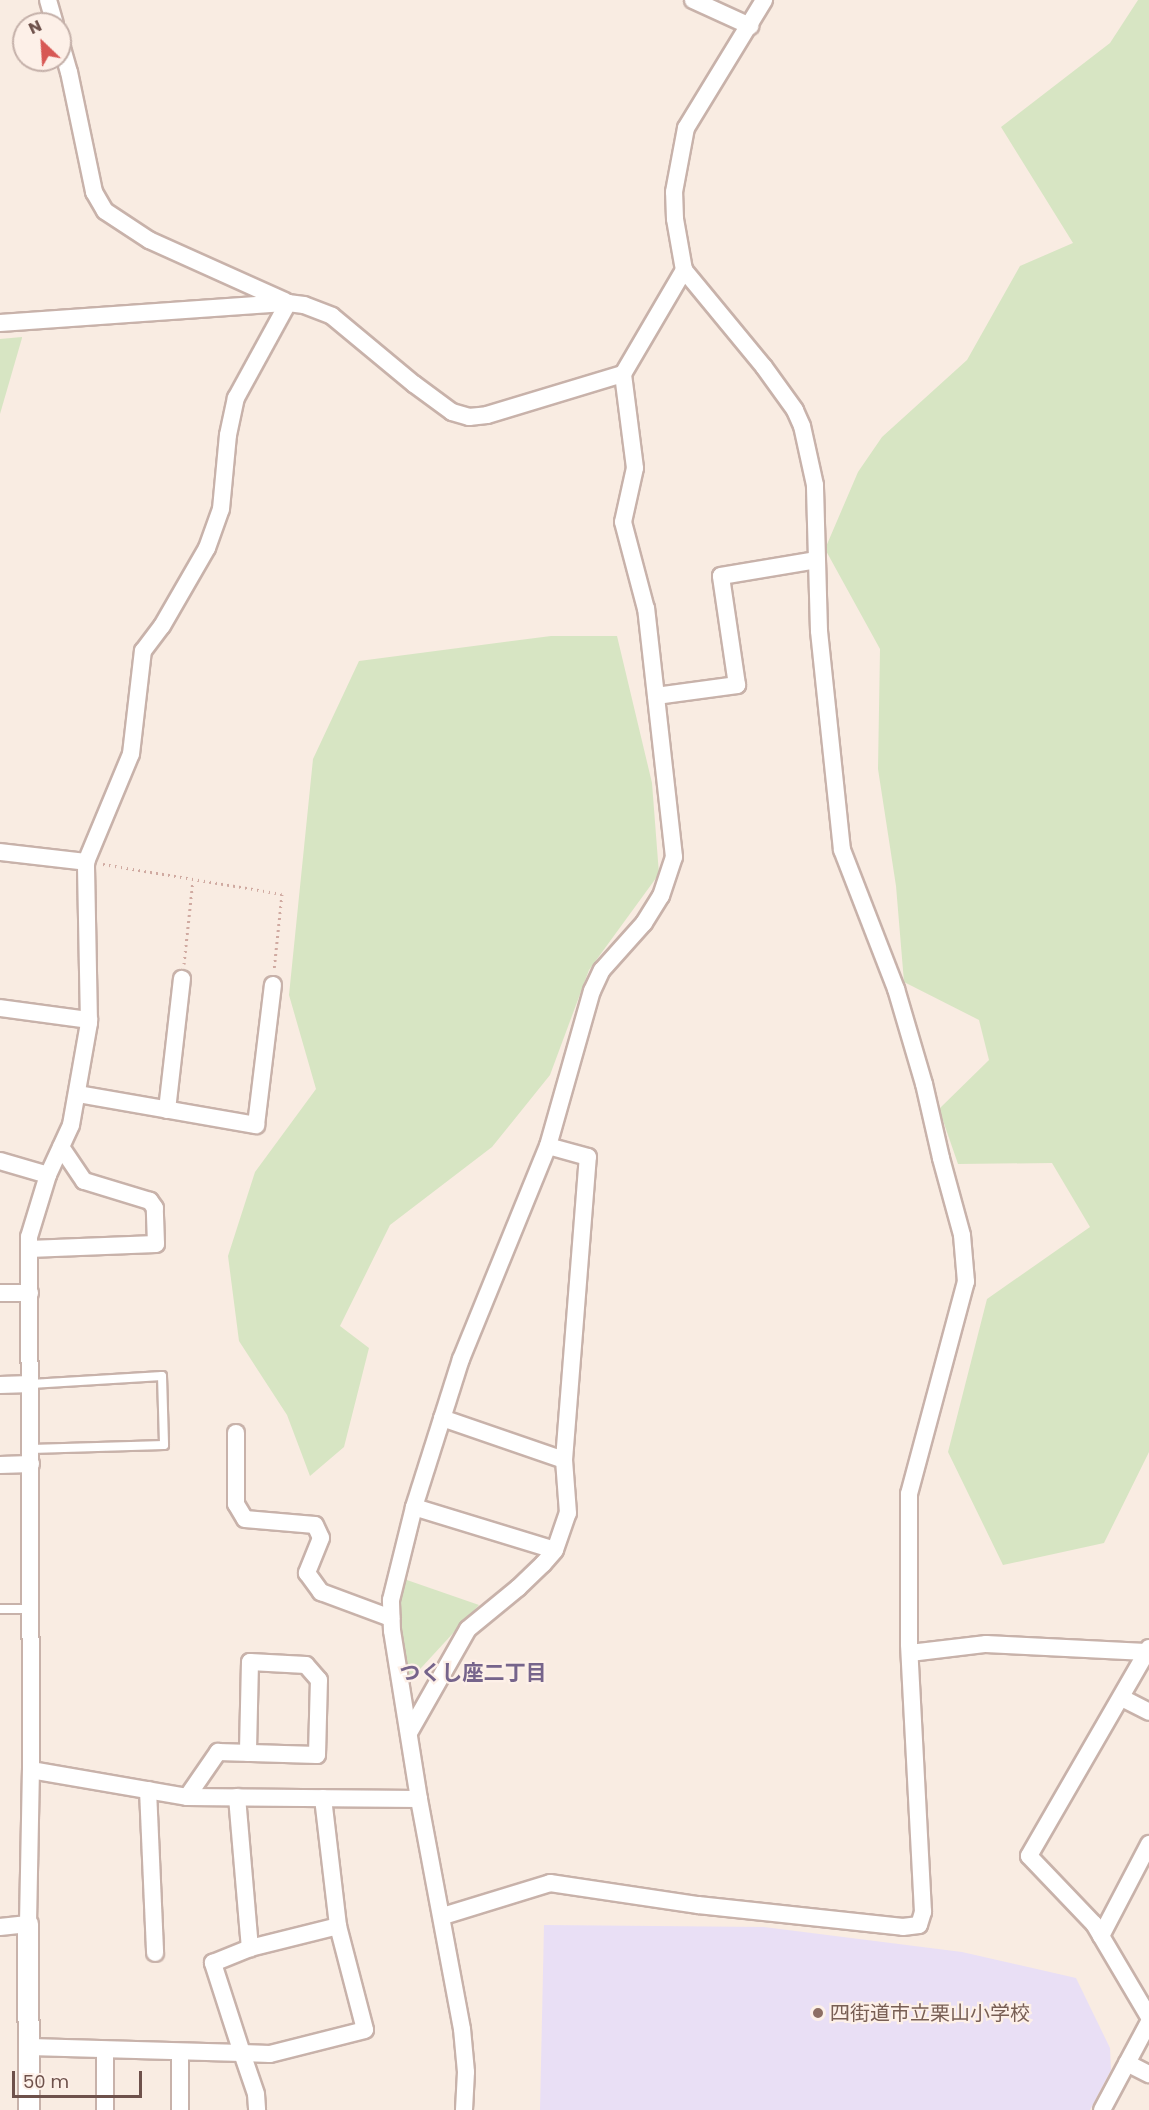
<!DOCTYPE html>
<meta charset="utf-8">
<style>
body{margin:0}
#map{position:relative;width:1149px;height:2110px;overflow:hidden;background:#f9ece2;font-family:Poppins,"Noto Sans JP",sans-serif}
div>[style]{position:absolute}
.education>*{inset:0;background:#e9dff5}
.green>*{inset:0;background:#d7e5c3}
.path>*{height:3px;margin-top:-1.5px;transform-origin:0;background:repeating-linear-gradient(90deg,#d0aaa1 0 1.5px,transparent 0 6px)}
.roads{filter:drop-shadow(2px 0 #c8b2aa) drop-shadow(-2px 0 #c8b2aa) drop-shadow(0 2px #c8b2aa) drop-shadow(0 -2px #c8b2aa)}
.service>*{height:8px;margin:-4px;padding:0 4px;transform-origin:4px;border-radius:4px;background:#fff}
.minor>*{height:16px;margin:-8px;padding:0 8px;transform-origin:8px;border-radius:8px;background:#fff}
.tertiary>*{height:20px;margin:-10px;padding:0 10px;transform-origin:10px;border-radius:10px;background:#fff}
.dots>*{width:16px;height:16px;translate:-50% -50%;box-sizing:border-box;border:3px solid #fdf0e8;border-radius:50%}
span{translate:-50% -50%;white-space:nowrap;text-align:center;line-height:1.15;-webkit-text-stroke:4.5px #fdf0e8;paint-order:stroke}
.education-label{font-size:20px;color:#785e54}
.left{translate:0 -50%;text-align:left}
.neighbourhood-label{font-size:21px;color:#76648b;font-weight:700}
.north{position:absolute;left:12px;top:12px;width:60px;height:60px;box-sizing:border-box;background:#fdf0e8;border:2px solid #c4b0a9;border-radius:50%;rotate:335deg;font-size:16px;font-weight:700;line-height:24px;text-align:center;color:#6e514b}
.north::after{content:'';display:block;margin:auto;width:21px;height:27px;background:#d75854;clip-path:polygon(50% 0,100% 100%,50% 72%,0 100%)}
.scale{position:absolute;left:12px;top:2071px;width:130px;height:27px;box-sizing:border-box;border:3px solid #6e514b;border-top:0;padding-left:8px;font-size:18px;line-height:21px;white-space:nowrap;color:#6e514b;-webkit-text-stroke:4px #fdf0e8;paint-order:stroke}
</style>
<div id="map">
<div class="education">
<i style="clip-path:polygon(544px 1925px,764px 1927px,962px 1952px,1076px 1978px,1110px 2048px,1111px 2070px,1090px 2110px,540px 2110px)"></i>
</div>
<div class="green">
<i style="clip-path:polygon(1138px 0,1149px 0,1149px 1452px,1104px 1543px,1003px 1565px,948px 1452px,987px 1299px,1090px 1227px,1052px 1163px,958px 1164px,939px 1109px,989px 1060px,979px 1020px,904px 982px,896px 886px,878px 769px,880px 649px,825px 549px,858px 472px,882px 437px,967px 360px,1020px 266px,1073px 243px,1001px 127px,1110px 43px)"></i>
<i style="clip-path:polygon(22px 337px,22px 338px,0 414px,0 339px)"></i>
<i style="clip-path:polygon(551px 636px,617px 636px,652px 783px,659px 874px,589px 970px,550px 1075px,492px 1147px,390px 1225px,340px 1326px,369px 1348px,344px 1447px,310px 1476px,287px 1415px,239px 1341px,228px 1256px,255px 1172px,316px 1089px,289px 995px,313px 759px,359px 661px)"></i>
<i style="clip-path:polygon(404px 1579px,479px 1605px,410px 1680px,399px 1626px,398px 1604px)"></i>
</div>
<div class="path">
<i style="left:103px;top:864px;width:181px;rotate:9.5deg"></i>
<i style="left:282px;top:894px;width:76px;rotate:96deg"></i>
<i style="left:184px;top:964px;width:84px;rotate:-83.9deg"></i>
</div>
<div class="roads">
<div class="service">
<i style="left:31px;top:1384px;width:131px;rotate:-3.5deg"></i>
<i style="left:162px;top:1376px;width:69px;rotate:88.3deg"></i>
<i style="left:164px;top:1445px;width:133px;rotate:178.3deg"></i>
<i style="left:0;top:1609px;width:31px"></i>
</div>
<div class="minor">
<i style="left:48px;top:0;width:25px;rotate:74deg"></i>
<i style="left:693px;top:0;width:63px;rotate:24.5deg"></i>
<i style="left:60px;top:41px;width:32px;rotate:74deg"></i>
<i style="left:69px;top:72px;width:123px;rotate:78.2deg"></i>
<i style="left:94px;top:192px;width:22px;rotate:60deg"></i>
<i style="left:105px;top:211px;width:53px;rotate:33.4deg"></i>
<i style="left:149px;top:240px;width:149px;rotate:24.2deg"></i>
<i style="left:0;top:323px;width:289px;rotate:-4deg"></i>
<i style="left:288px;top:303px;width:16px;rotate:7deg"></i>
<i style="left:304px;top:305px;width:30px;rotate:21deg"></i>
<i style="left:332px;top:316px;width:107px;rotate:39.7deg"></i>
<i style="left:414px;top:384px;width:47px;rotate:36.4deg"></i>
<i style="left:452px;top:412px;width:18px;rotate:16deg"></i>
<i style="left:469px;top:417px;width:18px;rotate:-6deg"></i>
<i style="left:487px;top:415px;width:142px;rotate:-16.8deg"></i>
<i style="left:656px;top:696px;width:82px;rotate:-7.7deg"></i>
<i style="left:737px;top:685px;width:110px;rotate:-98.4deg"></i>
<i style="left:721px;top:576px;width:97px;rotate:-9.5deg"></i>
<i style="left:0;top:852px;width:87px;rotate:6.6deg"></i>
<i style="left:0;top:1008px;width:90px;rotate:7.7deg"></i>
<i style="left:78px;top:1094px;width:181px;rotate:9.9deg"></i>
<i style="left:256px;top:1125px;width:141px;rotate:-83.1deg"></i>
<i style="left:167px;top:1110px;width:132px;rotate:-83.5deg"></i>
<i style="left:0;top:1161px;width:50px;rotate:16.3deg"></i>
<i style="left:29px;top:1249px;width:127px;rotate:-2.3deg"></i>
<i style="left:156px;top:1244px;width:36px;rotate:-92deg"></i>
<i style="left:155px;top:1208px;width:9px;rotate:-126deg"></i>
<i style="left:150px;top:1201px;width:69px;rotate:-163.1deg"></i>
<i style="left:84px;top:1181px;width:41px;rotate:-124.1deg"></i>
<i style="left:0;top:1293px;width:30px"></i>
<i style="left:0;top:1385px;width:31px;rotate:-2deg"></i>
<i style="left:442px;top:1418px;width:129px;rotate:19deg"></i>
<i style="left:236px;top:1433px;width:71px;rotate:90deg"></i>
<i style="left:236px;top:1504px;width:17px;rotate:59deg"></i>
<i style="left:245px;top:1519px;width:70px;rotate:4.9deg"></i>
<i style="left:315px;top:1525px;width:14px;rotate:65deg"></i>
<i style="left:321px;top:1538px;width:38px;rotate:112deg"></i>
<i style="left:307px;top:1573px;width:24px;rotate:54deg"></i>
<i style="left:321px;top:1592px;width:75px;rotate:20.4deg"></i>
<i style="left:0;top:1465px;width:31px;rotate:-2deg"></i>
<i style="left:414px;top:1507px;width:147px;rotate:17deg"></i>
<i style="left:1149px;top:1648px;width:240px;rotate:120deg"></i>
<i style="left:1029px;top:1856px;width:94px;rotate:46.3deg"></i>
<i style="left:1094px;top:1924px;width:108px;rotate:59.4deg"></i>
<i style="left:910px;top:1653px;width:77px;rotate:-6.8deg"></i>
<i style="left:986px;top:1644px;width:160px;rotate:2.9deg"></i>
<i style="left:1122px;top:1698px;width:30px;rotate:27deg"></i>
<i style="left:410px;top:1731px;width:117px;rotate:-60.4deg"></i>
<i style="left:468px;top:1629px;width:65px;rotate:-39.4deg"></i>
<i style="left:518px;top:1588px;width:35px;rotate:-44deg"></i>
<i style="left:543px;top:1564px;width:18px;rotate:-49deg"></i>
<i style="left:555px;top:1550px;width:39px;rotate:-71deg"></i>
<i style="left:568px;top:1513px;width:53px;rotate:-94.3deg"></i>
<i style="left:564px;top:1460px;width:304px;rotate:-85.5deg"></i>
<i style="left:588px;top:1157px;width:41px;rotate:-164.6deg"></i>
<i style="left:31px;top:1770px;width:158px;rotate:9.8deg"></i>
<i style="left:187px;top:1797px;width:232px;rotate:0.5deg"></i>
<i style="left:148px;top:1790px;width:163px;rotate:87.5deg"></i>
<i style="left:187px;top:1797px;width:55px;rotate:-55.4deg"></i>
<i style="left:218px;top:1752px;width:99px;rotate:1.7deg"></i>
<i style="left:317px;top:1755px;width:75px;rotate:-88.5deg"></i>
<i style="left:319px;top:1680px;width:20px;rotate:-131deg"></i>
<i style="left:306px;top:1665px;width:56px;rotate:-176.9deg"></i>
<i style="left:250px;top:1662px;width:91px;rotate:91.3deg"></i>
<i style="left:237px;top:1797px;width:152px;rotate:85.1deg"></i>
<i style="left:323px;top:1798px;width:129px;rotate:83.3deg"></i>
<i style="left:338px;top:1926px;width:107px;rotate:75.4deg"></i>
<i style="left:365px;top:2030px;width:98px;rotate:165.8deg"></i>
<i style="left:270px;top:2054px;width:28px;rotate:-178deg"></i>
<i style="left:242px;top:2053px;width:95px;rotate:-107.9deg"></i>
<i style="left:213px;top:1963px;width:40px;rotate:-22deg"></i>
<i style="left:250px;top:1948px;width:91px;rotate:-14deg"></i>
<i style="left:443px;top:1916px;width:112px;rotate:-17.1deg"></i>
<i style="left:550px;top:1883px;width:150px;rotate:8.5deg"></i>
<i style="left:698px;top:1905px;width:206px;rotate:6.1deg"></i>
<i style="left:903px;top:1927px;width:16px;rotate:-7deg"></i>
<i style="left:919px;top:1925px;width:14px;rotate:-73deg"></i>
<i style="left:923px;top:1912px;width:268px;rotate:-93deg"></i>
<i style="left:909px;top:1644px;width:150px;rotate:-90deg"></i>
<i style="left:909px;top:1494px;width:220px;rotate:-75deg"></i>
<i style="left:966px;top:1282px;width:47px;rotate:-94.9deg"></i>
<i style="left:962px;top:1235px;width:80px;rotate:-105.3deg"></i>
<i style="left:941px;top:1158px;width:76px;rotate:-102.9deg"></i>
<i style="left:924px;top:1084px;width:99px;rotate:-106.4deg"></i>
<i style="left:896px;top:989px;width:149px;rotate:-111.2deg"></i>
<i style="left:842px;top:850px;width:220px;rotate:-96deg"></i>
<i style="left:819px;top:631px;width:146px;rotate:-91.6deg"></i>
<i style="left:815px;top:485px;width:60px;rotate:-102.4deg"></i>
<i style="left:802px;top:426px;width:17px;rotate:-114deg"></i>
<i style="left:795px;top:410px;width:53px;rotate:-125.8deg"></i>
<i style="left:764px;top:367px;width:126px;rotate:-129.5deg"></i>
<i style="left:684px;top:270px;width:52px;rotate:-100deg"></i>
<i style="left:675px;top:219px;width:27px;rotate:-92deg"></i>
<i style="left:674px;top:192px;width:65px;rotate:-79.4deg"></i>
<i style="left:686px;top:128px;width:150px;rotate:-58.6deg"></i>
<i style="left:0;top:1927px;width:28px;rotate:-6deg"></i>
<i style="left:28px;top:1924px;width:154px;rotate:-88.9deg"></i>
<i style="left:31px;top:1770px;width:533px;rotate:-90.21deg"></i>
<i style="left:29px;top:1237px;width:65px;rotate:-73deg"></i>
<i style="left:48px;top:1175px;width:55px;rotate:-65.3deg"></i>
<i style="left:71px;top:1125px;width:104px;rotate:-80deg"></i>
<i style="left:89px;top:1023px;width:161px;rotate:-91.1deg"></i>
<i style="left:86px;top:862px;width:117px;rotate:-67.4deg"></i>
<i style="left:131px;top:754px;width:104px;rotate:-83.4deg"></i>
<i style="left:143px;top:651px;width:31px;rotate:-53deg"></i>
<i style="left:162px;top:626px;width:90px;rotate:-60deg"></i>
<i style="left:207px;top:548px;width:41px;rotate:-70.3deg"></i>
<i style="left:221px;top:509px;width:74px;rotate:-84.6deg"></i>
<i style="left:228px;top:435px;width:38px;rotate:-78deg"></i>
<i style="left:236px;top:398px;width:108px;rotate:-61.3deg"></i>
<i style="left:1101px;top:1936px;width:104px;rotate:-62.4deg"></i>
<i style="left:30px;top:2047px;width:212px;rotate:1.6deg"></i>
<i style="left:242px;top:2053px;width:43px;rotate:71.1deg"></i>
<i style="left:256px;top:2094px;width:16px;rotate:86deg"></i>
<i style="left:1127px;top:2063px;width:25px;rotate:27deg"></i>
<i style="left:105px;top:2110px;width:59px;rotate:-90deg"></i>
<i style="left:180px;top:2110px;width:57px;rotate:-90deg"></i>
<i style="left:464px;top:2110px;width:38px;rotate:-87deg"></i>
<i style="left:466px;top:2072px;width:43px;rotate:-95.3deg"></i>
<i style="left:462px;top:2029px;width:234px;rotate:-100.6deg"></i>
<i style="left:419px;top:1799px;width:170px;rotate:-99.1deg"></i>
<i style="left:392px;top:1631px;width:31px;rotate:-92deg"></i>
<i style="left:391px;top:1600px;width:96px;rotate:-76.1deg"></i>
<i style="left:414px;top:1507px;width:155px;rotate:-72.4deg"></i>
<i style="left:461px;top:1359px;width:230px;rotate:-67.8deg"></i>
<i style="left:548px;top:1146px;width:161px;rotate:-74.2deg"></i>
<i style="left:592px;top:991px;width:23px;rotate:-65deg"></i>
<i style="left:602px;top:970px;width:63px;rotate:-48.2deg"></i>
<i style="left:644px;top:923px;width:32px;rotate:-58deg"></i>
<i style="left:661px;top:896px;width:41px;rotate:-71.6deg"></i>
<i style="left:674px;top:857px;width:250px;rotate:-96.4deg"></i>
<i style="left:646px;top:609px;width:90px;rotate:-104.8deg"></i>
<i style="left:623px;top:522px;width:55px;rotate:-77.5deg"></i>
<i style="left:635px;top:468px;width:95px;rotate:-97.3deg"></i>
<i style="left:623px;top:374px;width:121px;rotate:-59.6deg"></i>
<i style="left:1102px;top:2110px;width:100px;rotate:-61.9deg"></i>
</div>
<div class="tertiary">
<i style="left:28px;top:1924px;width:186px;rotate:89.7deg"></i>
</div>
</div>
<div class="dots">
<i style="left:818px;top:2013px;background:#8d6e63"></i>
</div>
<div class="education-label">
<span class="left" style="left:830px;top:2013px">四街道市立栗山小学校</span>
</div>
<div class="neighbourhood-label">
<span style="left:473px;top:1673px">つくし座二丁目</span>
</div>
<div class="north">N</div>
<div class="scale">50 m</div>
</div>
